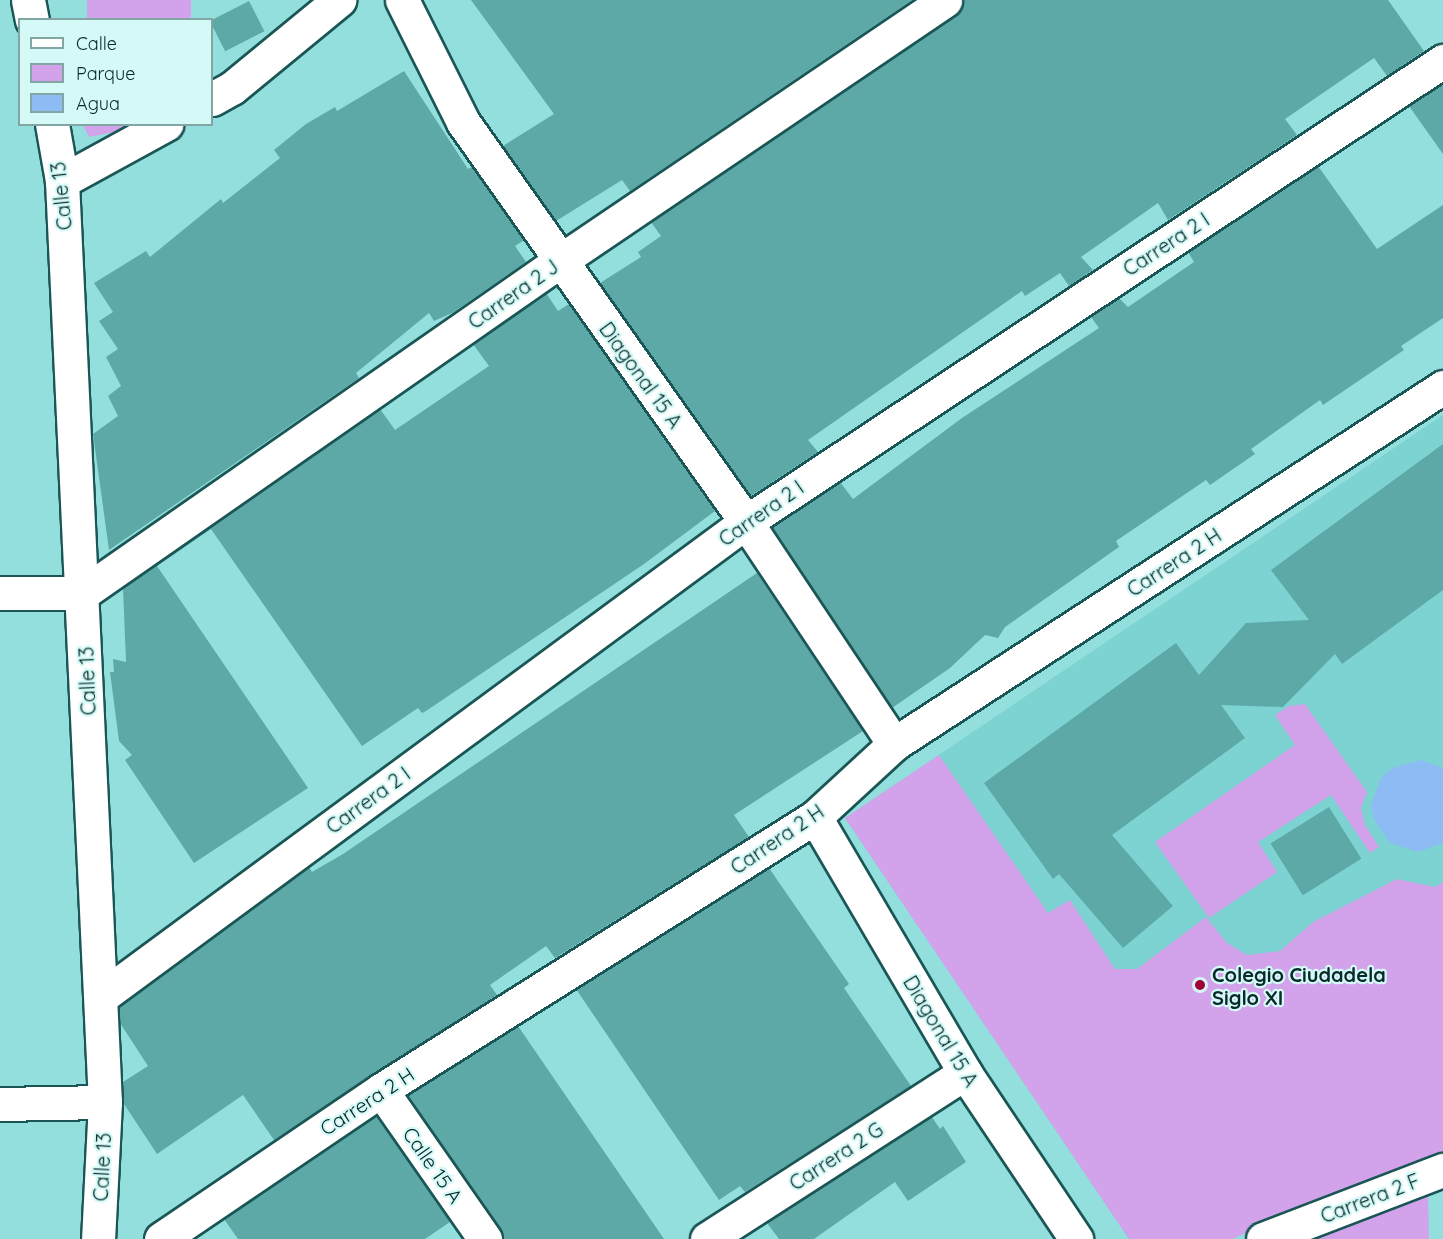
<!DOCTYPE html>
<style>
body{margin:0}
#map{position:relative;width:1443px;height:1239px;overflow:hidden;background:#93dfdd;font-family:Quicksand,sans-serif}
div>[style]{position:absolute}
.built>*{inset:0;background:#7cd3d1}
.green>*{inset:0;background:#d2a3eb;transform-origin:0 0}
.water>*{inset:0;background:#8dbcf4}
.building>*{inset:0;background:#5da9a7;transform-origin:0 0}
.roads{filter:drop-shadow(2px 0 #1a5655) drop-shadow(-2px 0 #1a5655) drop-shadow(0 2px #1a5655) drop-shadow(0 -2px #1a5655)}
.minor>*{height:33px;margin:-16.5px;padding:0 16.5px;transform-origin:16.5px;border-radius:16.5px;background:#fff}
.dots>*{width:16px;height:16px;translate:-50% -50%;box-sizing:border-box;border:3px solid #d4f9f7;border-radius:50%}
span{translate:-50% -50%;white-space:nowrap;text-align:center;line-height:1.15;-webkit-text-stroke:4.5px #d4f9f7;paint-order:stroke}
.street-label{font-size:20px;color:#072928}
.poi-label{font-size:20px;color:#072928;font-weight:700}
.left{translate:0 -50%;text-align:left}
.legend{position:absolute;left:18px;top:18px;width:195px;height:108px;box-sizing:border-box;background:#d4f9f7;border:2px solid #82a6a4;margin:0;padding:8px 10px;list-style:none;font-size:18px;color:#072928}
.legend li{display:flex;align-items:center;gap:12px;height:30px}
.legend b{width:30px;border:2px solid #82a6a4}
</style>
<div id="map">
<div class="built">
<i style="clip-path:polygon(1443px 415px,1443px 1152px,1232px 1239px,1129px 1239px,845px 818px)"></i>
</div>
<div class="green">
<i style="left:87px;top:0;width:104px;height:20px"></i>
<i style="clip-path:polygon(83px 125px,152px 125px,89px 137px)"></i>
<i style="clip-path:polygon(1305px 704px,1367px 792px,1361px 808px,1365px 825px,1379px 847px,1370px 853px,1331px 795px,1258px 842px,1277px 872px,1209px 918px,1155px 842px,1295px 745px,1275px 715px,1289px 706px)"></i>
<i style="clip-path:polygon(939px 755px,1048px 913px,1070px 900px,1115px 969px,1137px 969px,1206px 917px,1227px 943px,1247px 955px,1280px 951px,1313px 922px,1397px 879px,1435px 887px,1443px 882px,1443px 1152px,1232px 1239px,1129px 1239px,845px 818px)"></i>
<i style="clip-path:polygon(1428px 1195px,1429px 1239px,1316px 1239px)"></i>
</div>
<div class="water">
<i style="clip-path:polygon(1421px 760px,1443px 768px,1443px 843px,1418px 852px,1390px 843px,1374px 820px,1371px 805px,1381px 778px,1392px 768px)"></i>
</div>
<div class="building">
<i style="clip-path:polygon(471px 0,912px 0,630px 191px,622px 180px,556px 221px,503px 146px,554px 114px)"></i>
<i style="clip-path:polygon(964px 0,1388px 0,1424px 51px,1387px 76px,1374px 58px,1285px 119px,1297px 135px,1168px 220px,1158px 203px,1081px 257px,1093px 270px,1069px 286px,1060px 273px,1025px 296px,1022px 291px,808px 440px,818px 452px,751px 496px,600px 283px,641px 257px,638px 252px,661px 236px,651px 222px,956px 16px)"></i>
<i style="left:249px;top:1px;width:34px;height:44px;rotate:63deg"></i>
<i style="clip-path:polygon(404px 71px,468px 169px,472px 167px,524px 240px,515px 246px,526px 262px,452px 313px,434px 321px,429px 313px,356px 373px,359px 378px,109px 550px,93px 434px,118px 416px,108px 396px,121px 386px,106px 357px,118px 349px,99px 321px,113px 312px,94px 283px,146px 251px,150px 257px,221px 199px,223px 203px,280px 158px,274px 150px,306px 124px,335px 107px,337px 111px)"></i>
<i style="clip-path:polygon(1443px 83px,1443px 154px,1409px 106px)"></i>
<i style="clip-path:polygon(1318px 166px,1377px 249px,1443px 205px,1443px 318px,1401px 346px,1404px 350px,1323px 405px,1320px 400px,1251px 449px,1255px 454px,1210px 485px,1206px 480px,1116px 541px,1119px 547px,1005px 627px,998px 638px,985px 635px,950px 668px,892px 708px,772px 527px,840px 482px,853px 499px,962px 418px,1099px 328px,1091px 317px,1119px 298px,1128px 307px,1194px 262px,1188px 252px)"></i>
<i style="clip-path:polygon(546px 293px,558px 311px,569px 304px,715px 511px,644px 564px,426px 711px,422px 713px,418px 708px,362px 746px,211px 529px,157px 566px,308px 788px,194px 863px,125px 760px,132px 755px,119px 741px,110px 672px,114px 672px,113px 659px,126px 662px,123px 588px,380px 409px,395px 430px,489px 366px,473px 344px)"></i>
<i style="clip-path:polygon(1443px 444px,1443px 590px,1342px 664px,1335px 654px,1283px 707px,1221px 705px,1245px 738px,1112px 835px,1173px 906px,1123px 948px,1059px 874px,1053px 879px,984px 783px,1176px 643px,1199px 675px,1246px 623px,1309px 620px,1271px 570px)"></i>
<i style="clip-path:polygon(757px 573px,863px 731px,734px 815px,749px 837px,555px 958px,546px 946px,490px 985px,497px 995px,274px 1140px,243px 1095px,157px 1154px,124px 1104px,123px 1082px,148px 1066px,120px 1023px,119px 1007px,309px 867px,312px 872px,343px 854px)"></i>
<i style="left:1329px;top:807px;width:61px;height:69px;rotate:58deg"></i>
<i style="clip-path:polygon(769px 868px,849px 984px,844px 988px,911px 1086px,745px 1192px,740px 1186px,719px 1200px,576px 989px)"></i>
<i style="clip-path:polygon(518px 1026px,664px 1239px,503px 1239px,500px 1228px,408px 1095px)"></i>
<i style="clip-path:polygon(376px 1116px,450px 1222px,425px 1239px,238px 1239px,224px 1219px)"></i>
<i style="clip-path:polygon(932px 1117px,940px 1129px,943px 1126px,966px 1162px,908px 1201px,895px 1182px,814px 1239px,779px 1239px,767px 1223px)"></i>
</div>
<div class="roads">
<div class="minor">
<i style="left:28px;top:0;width:20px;rotate:79deg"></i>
<i style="left:402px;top:0;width:136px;rotate:63.4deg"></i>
<i style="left:463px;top:122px;width:490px;rotate:54.7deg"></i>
<i style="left:746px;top:522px;width:267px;rotate:56.3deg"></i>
<i style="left:212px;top:99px;width:23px;rotate:-29deg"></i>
<i style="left:232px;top:88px;width:139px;rotate:-39.4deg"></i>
<i style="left:52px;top:124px;width:58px;rotate:80deg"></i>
<i style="left:62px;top:181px;width:922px;rotate:87.33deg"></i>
<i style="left:105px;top:1102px;width:137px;rotate:92.9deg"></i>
<i style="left:62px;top:181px;width:119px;rotate:-28.7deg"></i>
<i style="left:0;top:593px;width:83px"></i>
<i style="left:83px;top:593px;width:581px;rotate:-34.84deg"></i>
<i style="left:560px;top:261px;width:465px;rotate:-34.1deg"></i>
<i style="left:815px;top:817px;width:297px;rotate:59.6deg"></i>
<i style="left:965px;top:1073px;width:200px;rotate:56.2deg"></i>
<i style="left:101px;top:997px;width:801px;rotate:-36.37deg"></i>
<i style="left:746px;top:522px;width:836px;rotate:-33.48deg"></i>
<i style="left:381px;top:1090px;width:182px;rotate:55.1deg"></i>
<i style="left:0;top:1104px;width:105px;rotate:-1.1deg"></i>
<i style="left:161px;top:1239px;width:266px;rotate:-34.1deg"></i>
<i style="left:381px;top:1090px;width:513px;rotate:-32.17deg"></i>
<i style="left:815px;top:817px;width:108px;rotate:-42.7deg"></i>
<i style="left:894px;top:744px;width:655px;rotate:-33.03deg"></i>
<i style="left:707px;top:1239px;width:307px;rotate:-32.8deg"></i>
<i style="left:1263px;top:1239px;width:193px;rotate:-21deg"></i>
</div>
</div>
<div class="dots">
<i style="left:1200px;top:985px;background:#a10136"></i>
</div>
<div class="street-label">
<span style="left:61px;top:196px;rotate:-96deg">Calle 13</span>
<span style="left:1166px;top:244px;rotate:-33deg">Carrera 2 I</span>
<span style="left:513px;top:294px;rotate:-35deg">Carrera 2 J</span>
<span style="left:641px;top:375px;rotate:54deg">Diagonal 15 A</span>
<span style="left:761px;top:513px;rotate:-35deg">Carrera 2 I</span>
<span style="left:1174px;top:562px;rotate:-33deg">Carrera 2 H</span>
<span style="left:87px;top:681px;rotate:-92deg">Calle 13</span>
<span style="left:368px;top:800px;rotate:-36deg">Carrera 2 I</span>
<span style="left:777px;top:839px;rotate:-34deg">Carrera 2 H</span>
<span style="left:941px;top:1031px;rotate:59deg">Diagonal 15 A</span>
<span style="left:367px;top:1101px;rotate:-33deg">Carrera 2 H</span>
<span style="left:836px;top:1156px;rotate:-33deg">Carrera 2 G</span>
<span style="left:433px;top:1165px;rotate:55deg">Calle 15 A</span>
<span style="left:102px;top:1167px;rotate:-87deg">Calle 13</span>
<span style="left:1370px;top:1198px;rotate:-21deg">Carrera 2 F</span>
</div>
<div class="poi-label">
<span class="left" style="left:1212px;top:986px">Colegio Ciudadela<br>Siglo XI</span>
</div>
<ul class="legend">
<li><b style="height:8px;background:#fff"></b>Calle</li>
<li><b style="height:16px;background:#d2a3eb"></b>Parque</li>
<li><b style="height:16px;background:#8dbcf4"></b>Agua</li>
</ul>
</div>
